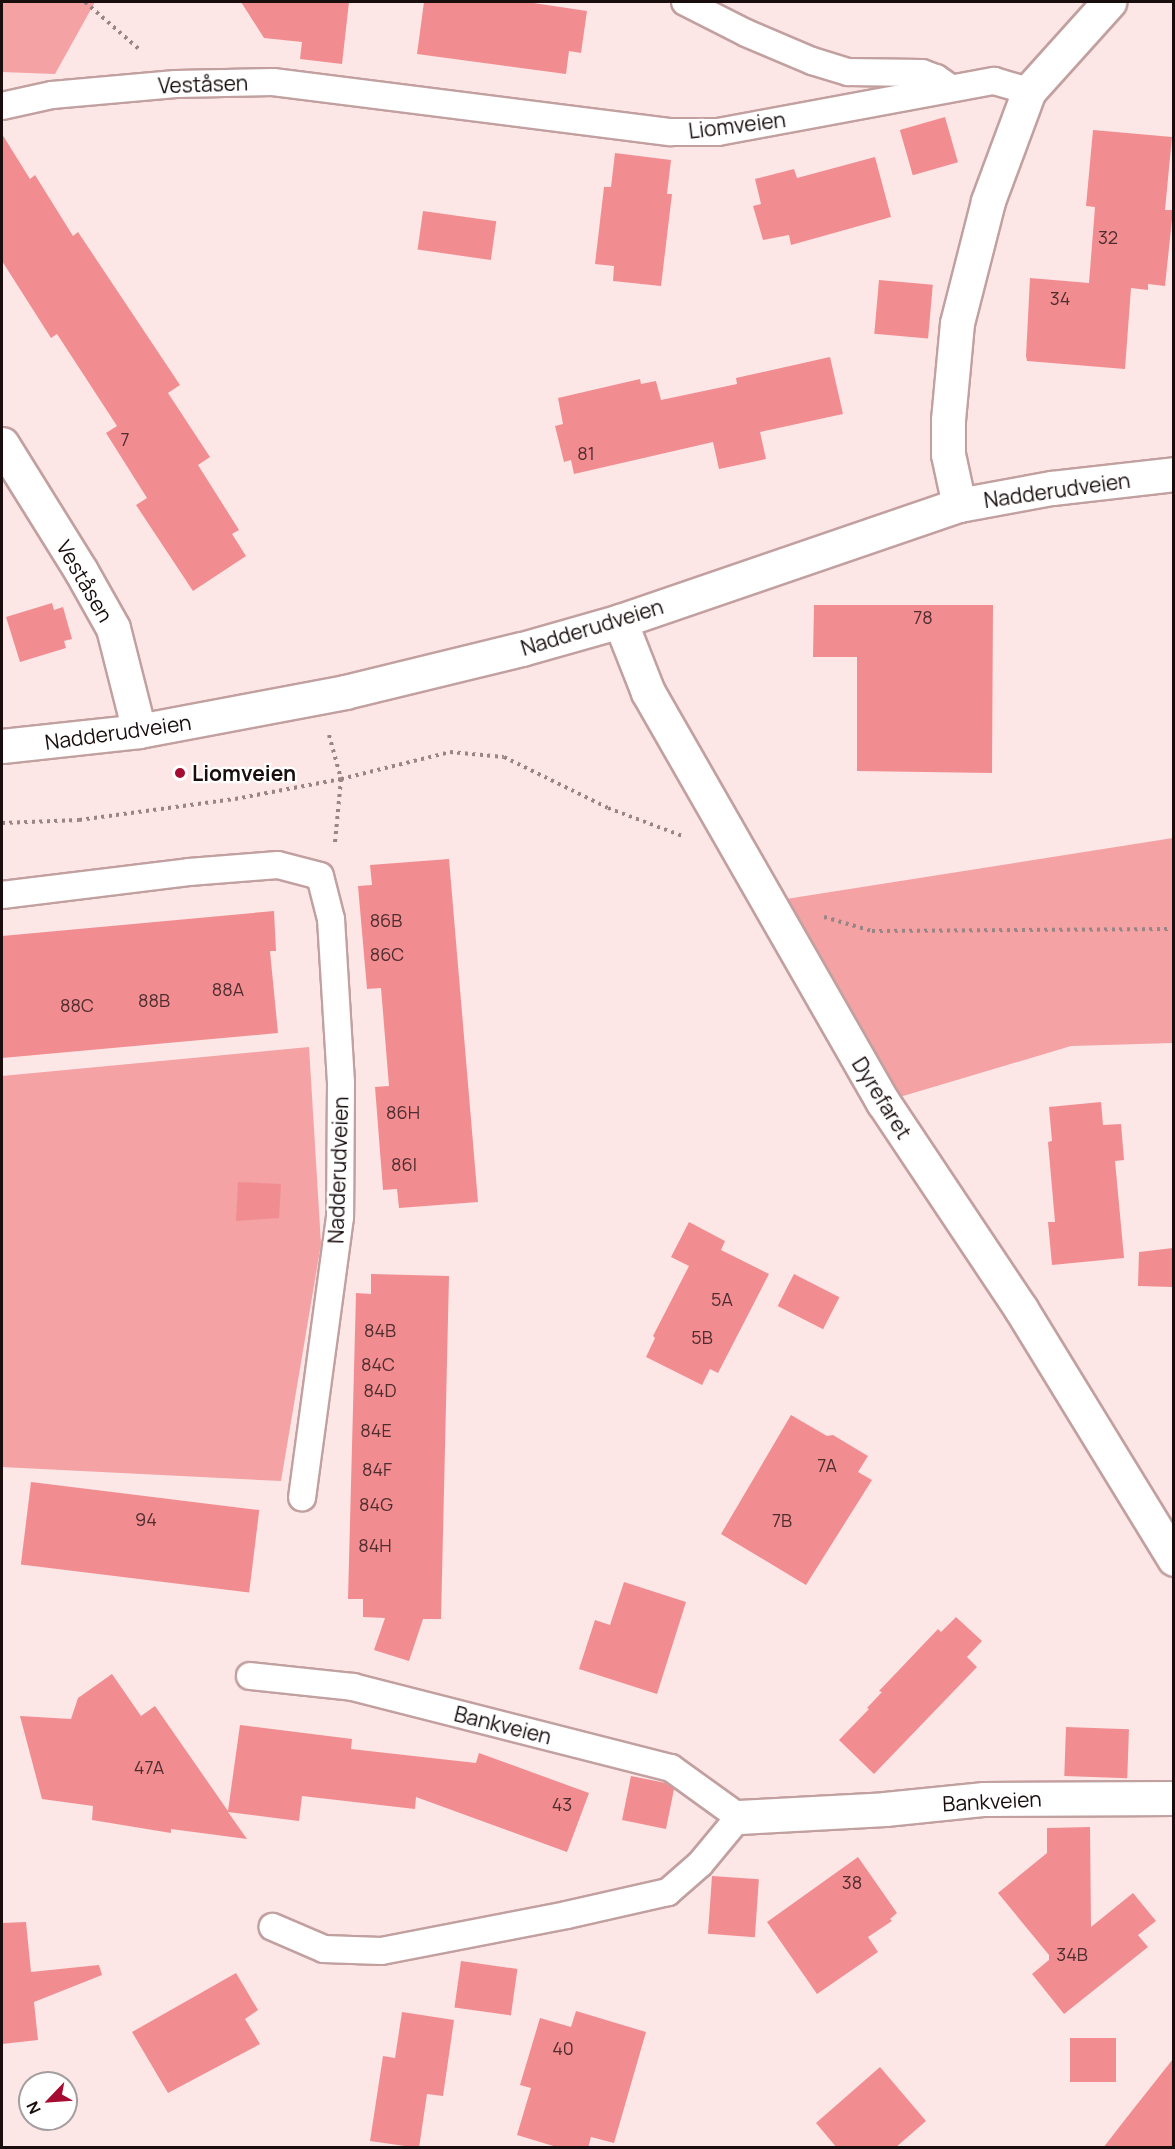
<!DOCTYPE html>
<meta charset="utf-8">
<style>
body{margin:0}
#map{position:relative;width:1175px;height:2149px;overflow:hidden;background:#fde6e6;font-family:Manrope,sans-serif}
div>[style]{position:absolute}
.green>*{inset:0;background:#f4a2a4}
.building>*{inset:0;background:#f18d91;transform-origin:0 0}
.path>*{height:4px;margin-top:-2px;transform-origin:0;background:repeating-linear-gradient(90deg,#988686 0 3px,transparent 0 7.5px)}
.roads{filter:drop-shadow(2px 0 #c2a0a0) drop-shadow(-2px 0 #c2a0a0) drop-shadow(0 2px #c2a0a0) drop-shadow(0 -2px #c2a0a0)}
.lane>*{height:26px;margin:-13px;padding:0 13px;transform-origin:13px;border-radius:13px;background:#fff}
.street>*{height:33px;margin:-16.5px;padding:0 16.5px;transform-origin:16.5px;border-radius:16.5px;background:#fff}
.secondary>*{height:33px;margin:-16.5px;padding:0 16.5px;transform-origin:16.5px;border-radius:16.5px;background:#fff}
.dots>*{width:16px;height:16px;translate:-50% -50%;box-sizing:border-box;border:3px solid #fff;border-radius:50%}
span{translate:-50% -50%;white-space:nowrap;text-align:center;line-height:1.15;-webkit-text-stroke:4.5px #fff;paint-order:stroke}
.number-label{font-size:18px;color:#4f2d2f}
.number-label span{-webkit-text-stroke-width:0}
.street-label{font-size:21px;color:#190d0e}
.poi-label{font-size:21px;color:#190d0e;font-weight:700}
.left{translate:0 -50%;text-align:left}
.frame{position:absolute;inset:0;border:3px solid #190d0e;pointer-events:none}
.north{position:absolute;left:18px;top:2071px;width:60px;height:60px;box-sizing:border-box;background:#fff;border:2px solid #a39e9f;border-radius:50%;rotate:245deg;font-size:16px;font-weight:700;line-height:24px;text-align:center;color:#190d0e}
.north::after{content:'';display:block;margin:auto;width:21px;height:27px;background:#a60b31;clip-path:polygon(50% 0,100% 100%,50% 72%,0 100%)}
</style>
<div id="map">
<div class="green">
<i style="clip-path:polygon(2px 2px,95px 2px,55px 74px,2px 72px)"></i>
<i style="clip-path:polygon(1173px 838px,1173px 1043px,1071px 1046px,883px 1102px,767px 902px)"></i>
<i style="clip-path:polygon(309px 1047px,321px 1244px,281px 1481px,2px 1467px,2px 1076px)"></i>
</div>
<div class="building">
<i style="clip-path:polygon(241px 2px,349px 2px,342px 64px,300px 59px,302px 42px,264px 38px)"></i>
<i style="clip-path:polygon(424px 2px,527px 2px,587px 11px,581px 53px,569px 51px,566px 74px,417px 54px)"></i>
<i style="left:945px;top:117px;width:47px;height:47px;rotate:74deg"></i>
<i style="clip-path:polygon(1093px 130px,1172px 137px,1165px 210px,1173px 210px,1165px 286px,1148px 284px,1148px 290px,1131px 288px,1125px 369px,1027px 361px,1026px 356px,1030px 278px,1089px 283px,1095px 207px,1086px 206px)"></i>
<i style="clip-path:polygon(2px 134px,30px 179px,35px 175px,73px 236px,78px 232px,180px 385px,168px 393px,210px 457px,198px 465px,239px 530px,232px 534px,246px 556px,193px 591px,136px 505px,147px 498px,106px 433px,117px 426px,57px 334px,51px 338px,2px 261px)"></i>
<i style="clip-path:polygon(615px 153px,671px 160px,667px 194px,672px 194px,661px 286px,613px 281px,614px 266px,595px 264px,604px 187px,611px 187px)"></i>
<i style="clip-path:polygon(875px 157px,891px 217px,791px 245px,789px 235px,763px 240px,753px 206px,761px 204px,755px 179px,794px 169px,797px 178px)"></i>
<i style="left:423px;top:211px;width:74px;height:39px;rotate:8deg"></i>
<i style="left:879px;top:280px;width:54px;height:54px;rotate:5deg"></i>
<i style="clip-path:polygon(830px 357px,843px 414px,760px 432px,766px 459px,719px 469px,713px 442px,574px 474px,571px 460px,564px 462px,555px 426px,563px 424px,558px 398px,640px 379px,641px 384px,656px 381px,661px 400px,737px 384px,736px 378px)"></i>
<i style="clip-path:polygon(52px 603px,54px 610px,63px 607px,72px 639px,64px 641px,66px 648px,20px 662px,6px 617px)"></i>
<i style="clip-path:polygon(814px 605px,993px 605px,992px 773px,857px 771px,857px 657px,813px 657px)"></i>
<i style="clip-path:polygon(449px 859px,478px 1202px,399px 1208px,397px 1189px,383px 1190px,375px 1087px,389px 1086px,381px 988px,367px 989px,358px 886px,372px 885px,370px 865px)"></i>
<i style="clip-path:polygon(274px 911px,276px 951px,270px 951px,278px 1033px,2px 1058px,2px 936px)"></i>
<i style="clip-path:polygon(1101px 1102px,1103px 1125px,1121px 1124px,1124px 1160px,1115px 1161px,1124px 1258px,1052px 1265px,1048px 1222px,1055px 1222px,1048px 1142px,1052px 1141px,1049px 1107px)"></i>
<i style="clip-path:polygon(238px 1182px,281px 1184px,279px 1218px,236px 1221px)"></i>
<i style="clip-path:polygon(689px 1222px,725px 1241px,721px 1250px,769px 1274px,718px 1373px,710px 1369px,702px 1385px,646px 1357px,655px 1338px,653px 1336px,689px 1266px,671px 1257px)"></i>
<i style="clip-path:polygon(1173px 1248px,1173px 1287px,1138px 1286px,1139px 1252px)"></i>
<i style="clip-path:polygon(371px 1274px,449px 1276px,441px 1619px,423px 1619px,409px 1661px,374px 1650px,385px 1618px,363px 1617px,363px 1599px,348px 1599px,356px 1293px,371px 1294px)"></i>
<i style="left:794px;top:1274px;width:51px;height:36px;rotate:27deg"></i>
<i style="clip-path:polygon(791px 1415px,827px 1436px,833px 1435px,868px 1456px,858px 1472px,872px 1480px,806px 1585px,721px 1534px)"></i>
<i style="left:31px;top:1482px;width:230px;height:83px;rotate:7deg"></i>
<i style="clip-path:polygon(624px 1582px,686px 1602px,657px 1694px,579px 1669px,595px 1620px,610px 1625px)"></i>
<i style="clip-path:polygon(956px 1617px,982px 1641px,967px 1657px,977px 1667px,874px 1774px,839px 1740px,869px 1709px,867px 1708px,882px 1692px,879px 1691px,938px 1629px,941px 1632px)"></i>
<i style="clip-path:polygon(112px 1674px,141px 1716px,155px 1706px,228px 1811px,240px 1725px,352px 1739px,351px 1749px,476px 1763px,479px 1753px,589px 1793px,567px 1852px,416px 1797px,415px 1809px,302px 1796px,299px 1821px,228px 1812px,247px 1839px,171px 1829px,171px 1833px,92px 1820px,93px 1806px,42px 1799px,20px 1716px,71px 1719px,78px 1698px)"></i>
<i style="left:1066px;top:1727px;width:63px;height:49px;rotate:2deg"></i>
<i style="clip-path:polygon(631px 1776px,666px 1783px,674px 1789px,666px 1829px,622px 1820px)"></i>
<i style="clip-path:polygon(1090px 1827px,1091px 1927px,1133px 1893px,1156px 1921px,1138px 1935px,1148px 1947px,1064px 2014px,1032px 1974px,1049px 1960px,1049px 1955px,998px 1893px,1047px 1853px,1047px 1828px)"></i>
<i style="clip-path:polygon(858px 1857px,897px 1913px,890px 1919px,892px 1921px,868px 1937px,878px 1952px,817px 1994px,767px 1922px)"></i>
<i style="left:712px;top:1876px;width:47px;height:58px;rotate:4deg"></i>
<i style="clip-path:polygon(26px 1922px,31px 1972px,99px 1965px,102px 1975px,34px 2002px,38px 2040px,2px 2044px,2px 1923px)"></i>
<i style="left:461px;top:1961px;width:57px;height:47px;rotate:8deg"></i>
<i style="clip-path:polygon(236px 1973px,258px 2010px,245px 2019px,260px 2044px,168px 2093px,132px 2032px)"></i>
<i style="clip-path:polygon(576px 2011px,646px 2032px,614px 2143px,591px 2137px,588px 2148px,560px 2148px,517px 2135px,531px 2088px,520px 2085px,540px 2018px,571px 2027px)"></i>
<i style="clip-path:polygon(402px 2012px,454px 2020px,443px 2096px,427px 2094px,419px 2148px,370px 2141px,383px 2056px,395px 2058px)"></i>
<i style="left:1070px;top:2038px;width:46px;height:44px"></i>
<i style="clip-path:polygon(1173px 2059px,1173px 2148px,1103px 2148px,1131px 2112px)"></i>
<i style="clip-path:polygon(880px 2067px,926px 2121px,895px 2148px,837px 2148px,816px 2123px)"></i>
</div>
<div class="path">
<i style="left:85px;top:2px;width:73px;rotate:41.1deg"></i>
<i style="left:329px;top:735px;width:46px;rotate:74.7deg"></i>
<i style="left:341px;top:779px;width:64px;rotate:95.4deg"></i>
<i style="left:2px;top:823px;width:77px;rotate:-2.2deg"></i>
<i style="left:79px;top:820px;width:157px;rotate:-7.7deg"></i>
<i style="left:235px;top:799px;width:108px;rotate:-10.7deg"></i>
<i style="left:341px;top:779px;width:112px;rotate:-13.9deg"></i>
<i style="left:450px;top:752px;width:54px;rotate:5.3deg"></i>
<i style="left:504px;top:757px;width:116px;rotate:26.1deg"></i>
<i style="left:608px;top:808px;width:82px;rotate:20.6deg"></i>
<i style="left:824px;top:917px;width:50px;rotate:16.3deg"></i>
<i style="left:872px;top:931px;width:302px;rotate:-0.4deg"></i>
</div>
<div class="roads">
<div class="lane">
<i style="left:685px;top:2px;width:68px;rotate:26.9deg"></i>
<i style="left:746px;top:33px;width:72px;rotate:23deg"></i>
<i style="left:812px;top:61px;width:38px;rotate:17deg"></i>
<i style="left:848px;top:72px;width:74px;rotate:0.8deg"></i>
<i style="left:922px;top:73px;width:15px;rotate:20deg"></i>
<i style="left:936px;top:78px;width:16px;rotate:35deg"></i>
<i style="left:2px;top:106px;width:51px;rotate:-12.4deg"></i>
<i style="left:52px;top:95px;width:124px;rotate:-5.1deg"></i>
<i style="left:176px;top:84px;width:97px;rotate:-1.2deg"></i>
<i style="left:273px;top:82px;width:401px;rotate:7.2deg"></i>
<i style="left:671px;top:132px;width:47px"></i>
<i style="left:718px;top:132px;width:281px;rotate:-10.5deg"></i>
<i style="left:994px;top:81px;width:36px;rotate:16deg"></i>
<i style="left:2px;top:895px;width:188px;rotate:-7deg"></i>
<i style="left:189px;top:872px;width:89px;rotate:-4.5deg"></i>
<i style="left:278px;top:865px;width:43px;rotate:14.7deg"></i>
<i style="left:320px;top:876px;width:44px;rotate:75.7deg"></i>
<i style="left:331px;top:919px;width:164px;rotate:86.5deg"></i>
<i style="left:341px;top:1083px;width:134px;rotate:90.4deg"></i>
<i style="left:340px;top:1217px;width:283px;rotate:97.7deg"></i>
<i style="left:250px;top:1676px;width:104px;rotate:6.1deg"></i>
<i style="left:353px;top:1687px;width:328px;rotate:14.3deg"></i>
<i style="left:671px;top:1768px;width:84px;rotate:35.8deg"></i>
<i style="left:739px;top:1817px;width:61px;rotate:129.7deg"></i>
<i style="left:700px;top:1864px;width:43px;rotate:138.8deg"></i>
<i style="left:668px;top:1892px;width:104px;rotate:167.2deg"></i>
<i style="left:567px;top:1915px;width:189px;rotate:169deg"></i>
<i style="left:381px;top:1951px;width:57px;rotate:-178deg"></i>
<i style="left:324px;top:1949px;width:56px;rotate:-156.7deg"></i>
</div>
<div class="street">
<i style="left:2px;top:444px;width:150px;rotate:58.1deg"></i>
<i style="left:81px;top:571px;width:65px;rotate:60.7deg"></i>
<i style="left:113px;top:628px;width:106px;rotate:75.8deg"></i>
<i style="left:959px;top:505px;width:52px;rotate:-102.2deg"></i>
<i style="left:948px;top:454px;width:34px;rotate:-90deg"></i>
<i style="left:948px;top:420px;width:97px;rotate:-84.7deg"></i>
<i style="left:957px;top:323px;width:126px;rotate:-75.7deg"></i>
<i style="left:988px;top:201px;width:117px;rotate:-69.6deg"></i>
<i style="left:1029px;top:91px;width:120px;rotate:-48deg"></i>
<i style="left:620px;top:621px;width:76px;rotate:68.5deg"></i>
<i style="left:648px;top:692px;width:473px;rotate:60.2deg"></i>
<i style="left:883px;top:1102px;width:249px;rotate:56.3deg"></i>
<i style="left:1021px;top:1309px;width:293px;rotate:58.5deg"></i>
<i style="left:739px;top:1817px;width:146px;rotate:-3.1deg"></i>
<i style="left:885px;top:1809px;width:100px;rotate:-5.8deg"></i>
<i style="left:984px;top:1799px;width:190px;rotate:-0.3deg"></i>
</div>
<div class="secondary">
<i style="left:2px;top:746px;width:138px;rotate:-6.2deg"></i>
<i style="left:139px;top:731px;width:210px;rotate:-10.7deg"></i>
<i style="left:345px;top:692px;width:182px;rotate:-13.7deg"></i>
<i style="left:522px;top:649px;width:102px;rotate:-15.9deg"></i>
<i style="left:620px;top:621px;width:358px;rotate:-18.9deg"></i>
<i style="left:959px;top:505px;width:95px;rotate:-10.4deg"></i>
<i style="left:1052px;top:488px;width:123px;rotate:-6.5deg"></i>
</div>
</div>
<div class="dots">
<i style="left:180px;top:773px;background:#a60b31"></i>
</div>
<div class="number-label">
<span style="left:1108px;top:237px">32</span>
<span style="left:1060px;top:298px">34</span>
<span style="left:125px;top:439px">7</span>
<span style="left:586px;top:453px">81</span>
<span style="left:923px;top:617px">78</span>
<span style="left:386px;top:920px">86B</span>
<span style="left:387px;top:954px">86C</span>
<span style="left:228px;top:989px">88A</span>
<span style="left:154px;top:1000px">88B</span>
<span style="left:77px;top:1005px">88C</span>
<span style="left:403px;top:1112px">86H</span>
<span style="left:404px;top:1164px">86I</span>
<span style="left:722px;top:1299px">5A</span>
<span style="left:380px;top:1330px">84B</span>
<span style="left:702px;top:1337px">5B</span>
<span style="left:378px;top:1364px">84C</span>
<span style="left:380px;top:1390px">84D</span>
<span style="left:376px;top:1430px">84E</span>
<span style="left:827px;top:1465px">7A</span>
<span style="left:377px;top:1469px">84F</span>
<span style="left:376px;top:1504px">84G</span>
<span style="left:146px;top:1519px">94</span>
<span style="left:782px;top:1520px">7B</span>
<span style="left:375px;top:1545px">84H</span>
<span style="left:149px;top:1767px">47A</span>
<span style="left:562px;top:1804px">43</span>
<span style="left:852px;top:1882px">38</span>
<span style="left:1072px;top:1954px">34B</span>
<span style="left:563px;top:2048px">40</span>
</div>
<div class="street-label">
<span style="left:203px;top:84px;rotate:-2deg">Veståsen</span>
<span style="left:737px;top:125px;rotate:-7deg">Liomveien</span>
<span style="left:1057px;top:490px;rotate:-8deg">Nadderudveien</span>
<span style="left:85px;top:581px;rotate:60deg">Veståsen</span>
<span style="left:592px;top:627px;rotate:-17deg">Nadderudveien</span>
<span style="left:118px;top:732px;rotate:-8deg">Nadderudveien</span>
<span style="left:882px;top:1098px;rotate:58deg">Dyrefaret</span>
<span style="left:338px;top:1170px;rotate:-88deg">Nadderudveien</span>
<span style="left:503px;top:1725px;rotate:14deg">Bankveien</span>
<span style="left:992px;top:1801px;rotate:-3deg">Bankveien</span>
</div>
<div class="poi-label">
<span class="left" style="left:192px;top:773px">Liomveien</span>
</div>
<div class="frame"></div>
<div class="north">N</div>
</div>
